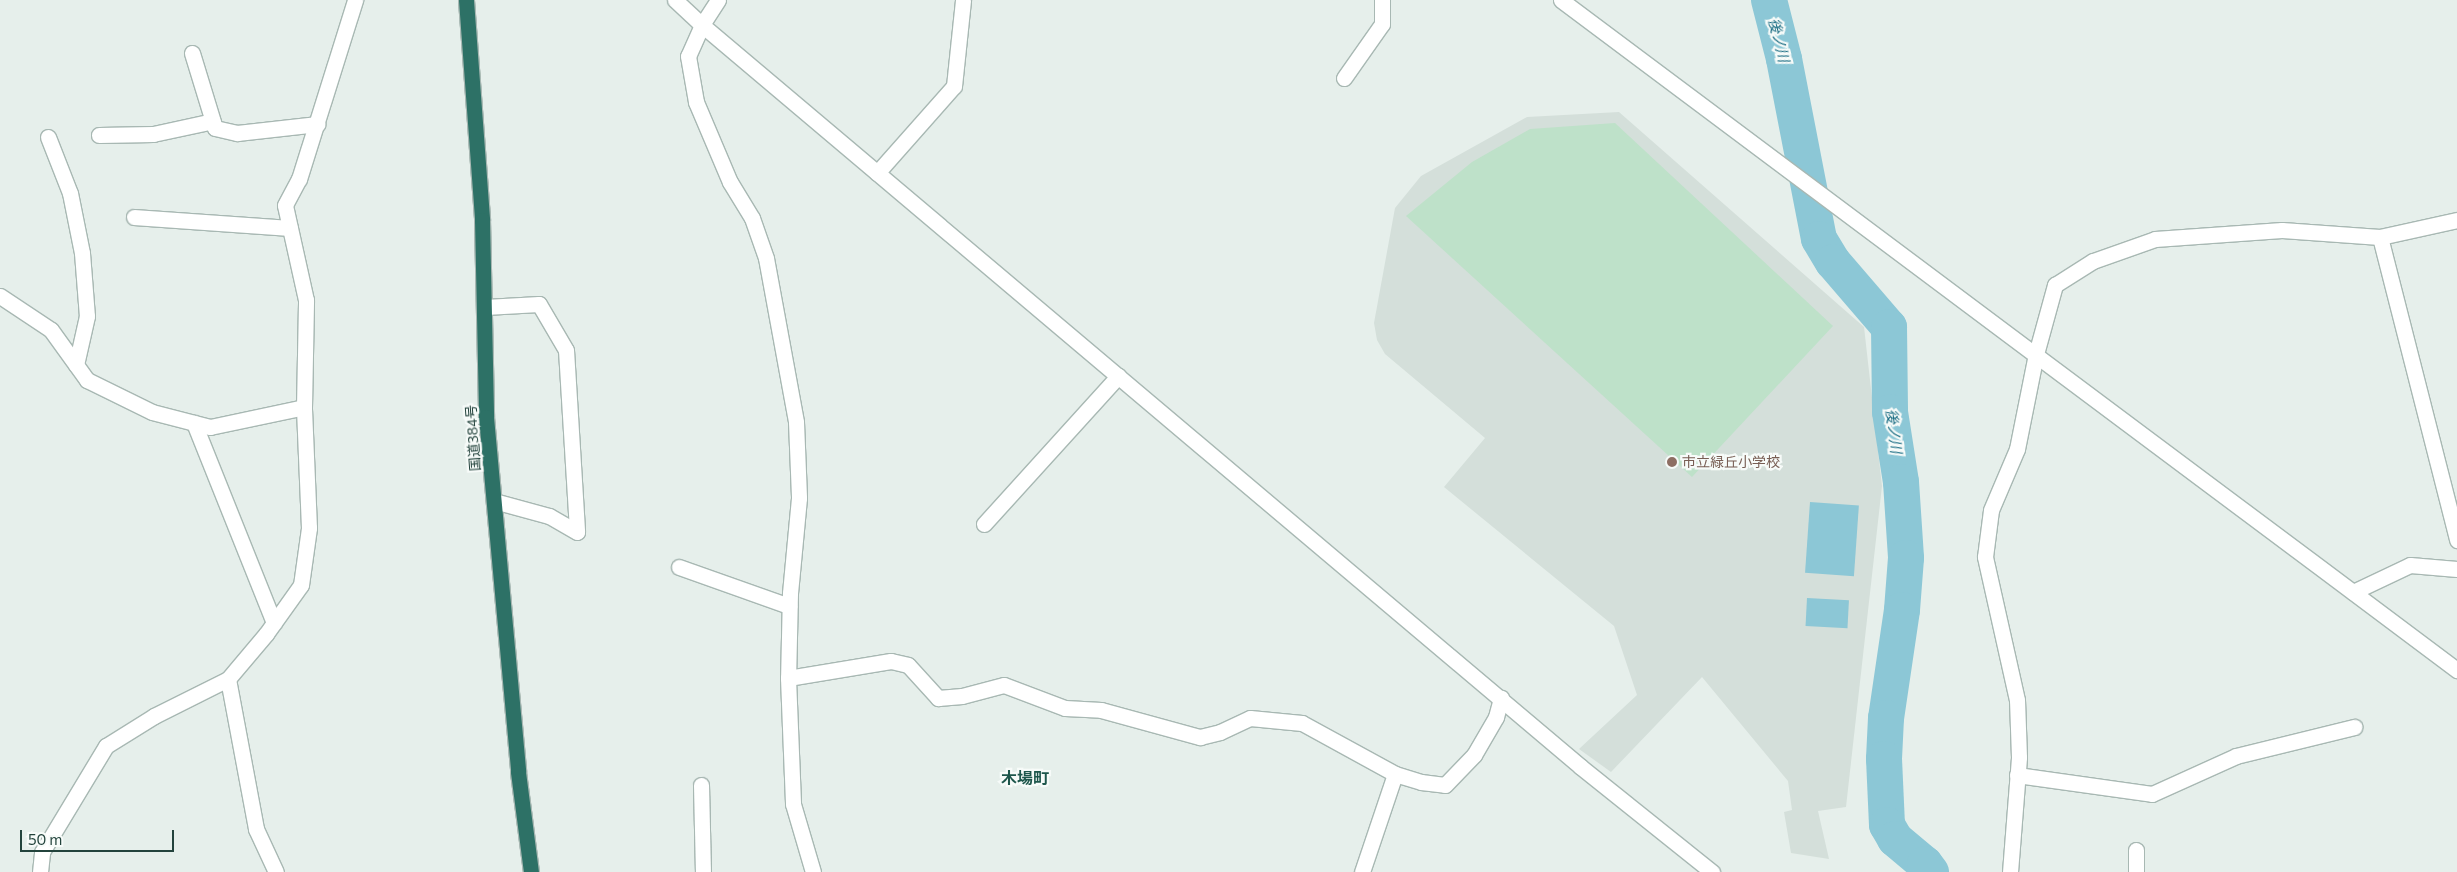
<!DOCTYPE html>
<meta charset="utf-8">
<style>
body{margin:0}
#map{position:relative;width:2457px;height:872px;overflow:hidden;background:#e6efeb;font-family:Commissioner,"Noto Sans JP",sans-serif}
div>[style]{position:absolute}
.built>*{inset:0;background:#d4dfda}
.green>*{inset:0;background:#bee1c9}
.water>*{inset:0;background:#8cc7d6;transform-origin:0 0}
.river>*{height:36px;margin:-18px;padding:0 18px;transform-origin:18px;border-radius:18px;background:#8cc7d6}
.roads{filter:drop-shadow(1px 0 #a8b8b3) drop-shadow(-1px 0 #a8b8b3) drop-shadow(0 1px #a8b8b3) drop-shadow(0 -1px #a8b8b3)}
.street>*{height:15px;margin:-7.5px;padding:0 7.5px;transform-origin:7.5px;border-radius:7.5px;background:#fff}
.secondary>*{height:15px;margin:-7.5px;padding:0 7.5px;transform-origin:7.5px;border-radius:7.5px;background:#fff}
.highway>*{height:15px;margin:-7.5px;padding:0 7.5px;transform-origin:7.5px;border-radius:7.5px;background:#2d7166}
.dots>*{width:14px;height:14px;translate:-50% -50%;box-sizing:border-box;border:2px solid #f7fbf9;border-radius:50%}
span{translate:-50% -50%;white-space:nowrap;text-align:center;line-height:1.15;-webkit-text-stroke:4.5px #f7fbf9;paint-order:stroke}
.street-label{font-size:14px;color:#23433c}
.education-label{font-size:14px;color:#785e54}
.left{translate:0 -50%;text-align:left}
.water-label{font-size:15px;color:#196c83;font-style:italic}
.quarter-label{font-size:16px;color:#1d564b;font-weight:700}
.scale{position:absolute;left:20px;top:830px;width:154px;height:22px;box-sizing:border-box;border:2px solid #23433c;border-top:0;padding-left:6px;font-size:15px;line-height:18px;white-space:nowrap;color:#23433c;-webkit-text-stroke:4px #f7fbf9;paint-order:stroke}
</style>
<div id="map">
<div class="built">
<i style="clip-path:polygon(1619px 112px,1864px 327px,1882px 486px,1846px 807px,1818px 811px,1829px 859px,1791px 853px,1784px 812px,1792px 810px,1788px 781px,1702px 677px,1611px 772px,1579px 749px,1637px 695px,1614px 626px,1444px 487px,1485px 438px,1385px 354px,1377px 340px,1374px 323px,1395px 208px,1421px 176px,1527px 117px)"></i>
</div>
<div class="green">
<i style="clip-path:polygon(1615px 123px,1833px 326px,1692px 477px,1406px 216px,1472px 162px,1530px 129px)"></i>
</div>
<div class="water">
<i style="left:1810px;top:502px;width:49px;height:71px;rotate:4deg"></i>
<i style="left:1807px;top:598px;width:42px;height:28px;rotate:3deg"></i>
</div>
<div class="river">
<i style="left:1769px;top:0;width:61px;rotate:75.7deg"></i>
<i style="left:1784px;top:59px;width:183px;rotate:79deg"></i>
<i style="left:1819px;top:239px;width:27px;rotate:59deg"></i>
<i style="left:1833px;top:262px;width:86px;rotate:49.3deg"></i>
<i style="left:1889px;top:327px;width:85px;rotate:89.3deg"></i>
<i style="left:1890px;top:412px;width:71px;rotate:81.1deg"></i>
<i style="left:1901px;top:482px;width:76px;rotate:86.2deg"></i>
<i style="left:1906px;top:558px;width:52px;rotate:94.4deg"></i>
<i style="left:1902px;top:610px;width:109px;rotate:98.4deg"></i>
<i style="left:1886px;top:718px;width:41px;rotate:92.8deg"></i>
<i style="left:1884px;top:759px;width:66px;rotate:87.4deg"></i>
<i style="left:1887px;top:825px;width:16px;rotate:60deg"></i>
<i style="left:1895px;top:839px;width:39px;rotate:40deg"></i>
<i style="left:1925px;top:864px;width:10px;rotate:53deg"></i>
</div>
<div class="roads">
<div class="street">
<i style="left:675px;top:0;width:37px;rotate:43deg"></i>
<i style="left:702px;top:25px;width:1150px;rotate:40.17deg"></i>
<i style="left:1581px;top:767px;width:168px;rotate:38.7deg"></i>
<i style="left:718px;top:0;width:30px;rotate:123deg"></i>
<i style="left:702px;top:25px;width:34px;rotate:114deg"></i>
<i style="left:688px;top:56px;width:47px;rotate:80.1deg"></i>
<i style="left:696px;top:102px;width:87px;rotate:67deg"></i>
<i style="left:730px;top:182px;width:42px;rotate:58.6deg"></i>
<i style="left:752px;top:218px;width:42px;rotate:70.7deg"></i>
<i style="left:766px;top:258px;width:167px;rotate:79.6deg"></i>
<i style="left:796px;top:422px;width:76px;rotate:87.7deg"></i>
<i style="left:799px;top:498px;width:95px;rotate:95.4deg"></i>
<i style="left:790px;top:593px;width:85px;rotate:91.3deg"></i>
<i style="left:788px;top:678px;width:126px;rotate:87.7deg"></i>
<i style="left:793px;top:804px;width:71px;rotate:73.6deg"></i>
<i style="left:192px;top:53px;width:78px;rotate:73deg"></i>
<i style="left:215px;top:128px;width:23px;rotate:13deg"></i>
<i style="left:237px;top:133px;width:81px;rotate:-6.4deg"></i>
<i style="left:1344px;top:78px;width:66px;rotate:-54.9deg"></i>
<i style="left:1382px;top:24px;width:24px;rotate:-90deg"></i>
<i style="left:99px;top:135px;width:54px;rotate:-1.1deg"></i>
<i style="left:153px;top:134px;width:61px;rotate:-12.2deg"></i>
<i style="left:48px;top:137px;width:60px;rotate:68.6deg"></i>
<i style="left:70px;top:193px;width:61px;rotate:78.7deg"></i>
<i style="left:82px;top:253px;width:63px;rotate:85.5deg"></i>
<i style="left:87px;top:316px;width:50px;rotate:102.7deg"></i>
<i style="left:877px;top:173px;width:116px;rotate:-48.5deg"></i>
<i style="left:954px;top:86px;width:86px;rotate:-84deg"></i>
<i style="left:134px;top:217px;width:156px;rotate:4deg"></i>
<i style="left:2380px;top:237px;width:79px;rotate:-12.4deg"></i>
<i style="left:0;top:296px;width:61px;rotate:33.7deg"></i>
<i style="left:51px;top:330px;width:62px;rotate:54.2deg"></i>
<i style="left:87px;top:380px;width:72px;rotate:26.2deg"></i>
<i style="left:152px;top:412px;width:60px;rotate:14.5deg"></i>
<i style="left:210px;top:427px;width:96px;rotate:-12deg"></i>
<i style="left:485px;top:307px;width:54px;rotate:-3.2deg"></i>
<i style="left:539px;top:304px;width:53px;rotate:59.6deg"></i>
<i style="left:566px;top:350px;width:182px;rotate:86.5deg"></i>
<i style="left:577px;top:532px;width:32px;rotate:-150deg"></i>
<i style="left:549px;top:516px;width:57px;rotate:-164.7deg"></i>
<i style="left:194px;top:423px;width:215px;rotate:68.2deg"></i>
<i style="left:984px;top:524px;width:200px;rotate:-47.8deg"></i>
<i style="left:679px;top:567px;width:117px;rotate:19.5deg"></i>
<i style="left:2353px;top:592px;width:63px;rotate:-25.3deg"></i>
<i style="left:2410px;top:565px;width:47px;rotate:4.9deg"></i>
<i style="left:788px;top:678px;width:104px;rotate:-9.4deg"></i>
<i style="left:891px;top:661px;width:17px;rotate:13deg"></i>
<i style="left:908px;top:665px;width:45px;rotate:47.7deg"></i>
<i style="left:938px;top:698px;width:24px;rotate:-5deg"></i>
<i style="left:962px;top:696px;width:43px;rotate:-14.7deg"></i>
<i style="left:1004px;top:685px;width:65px;rotate:20.7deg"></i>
<i style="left:1065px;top:708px;width:36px;rotate:3deg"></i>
<i style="left:1101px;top:710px;width:103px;rotate:15.3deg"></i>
<i style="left:1200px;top:737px;width:21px;rotate:-14deg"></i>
<i style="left:1220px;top:732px;width:33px;rotate:-25deg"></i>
<i style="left:1250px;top:718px;width:52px;rotate:5.5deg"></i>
<i style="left:1302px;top:723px;width:106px;rotate:28.7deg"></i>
<i style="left:1395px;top:774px;width:27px;rotate:17deg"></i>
<i style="left:1421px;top:782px;width:24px;rotate:7deg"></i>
<i style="left:1445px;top:785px;width:42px;rotate:-46deg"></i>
<i style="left:1474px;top:755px;width:44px;rotate:-59.9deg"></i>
<i style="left:1496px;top:717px;width:20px;rotate:-75deg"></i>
<i style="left:228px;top:679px;width:153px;rotate:79.4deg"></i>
<i style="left:256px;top:829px;width:47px;rotate:65.1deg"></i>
<i style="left:2017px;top:775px;width:136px;rotate:8deg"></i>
<i style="left:2152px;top:794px;width:92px;rotate:-24.3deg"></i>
<i style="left:2236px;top:756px;width:122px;rotate:-13.8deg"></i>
<i style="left:701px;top:785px;width:87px;rotate:88.7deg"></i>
<i style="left:40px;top:872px;width:20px;rotate:-84deg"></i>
<i style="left:42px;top:852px;width:124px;rotate:-58.9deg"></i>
<i style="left:106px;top:746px;width:57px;rotate:-32deg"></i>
<i style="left:154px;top:716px;width:83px;rotate:-26.6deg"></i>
<i style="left:228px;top:679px;width:59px;rotate:-49.8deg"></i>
<i style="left:266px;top:634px;width:60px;rotate:-54.5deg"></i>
<i style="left:301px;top:585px;width:58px;rotate:-82deg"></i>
<i style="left:309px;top:528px;width:121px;rotate:-92.4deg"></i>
<i style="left:304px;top:407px;width:107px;rotate:-88.9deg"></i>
<i style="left:306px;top:300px;width:97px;rotate:-102.5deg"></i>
<i style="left:285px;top:205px;width:30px;rotate:-62deg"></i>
<i style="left:299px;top:179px;width:188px;rotate:-72.6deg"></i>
<i style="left:1362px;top:872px;width:103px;rotate:-71.4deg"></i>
<i style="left:2010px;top:872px;width:115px;rotate:-85.5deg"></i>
<i style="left:2019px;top:757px;width:57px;rotate:-92deg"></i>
<i style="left:2017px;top:700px;width:147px;rotate:-102.6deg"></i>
<i style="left:1985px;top:557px;width:47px;rotate:-82.7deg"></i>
<i style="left:1991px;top:510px;width:66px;rotate:-66.9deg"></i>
<i style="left:2017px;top:449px;width:97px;rotate:-78.7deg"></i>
<i style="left:2036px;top:354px;width:72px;rotate:-74.6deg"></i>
<i style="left:2055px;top:285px;width:45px;rotate:-32.3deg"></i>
<i style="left:2093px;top:261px;width:66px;rotate:-19.5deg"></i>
<i style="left:2155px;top:239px;width:127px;rotate:-4.1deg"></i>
<i style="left:2282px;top:230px;width:98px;rotate:4.1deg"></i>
<i style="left:2380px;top:237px;width:313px;rotate:75.7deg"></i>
<i style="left:2136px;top:872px;width:22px;rotate:-90deg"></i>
</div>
<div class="secondary">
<i style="left:1561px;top:0;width:1119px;rotate:36.79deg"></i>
</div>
<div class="highway">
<i style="left:466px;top:0;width:221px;rotate:85.8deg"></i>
<i style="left:482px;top:220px;width:197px;rotate:88.8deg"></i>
<i style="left:486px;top:417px;width:356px;rotate:84.8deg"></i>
<i style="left:518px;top:772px;width:101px;rotate:82.6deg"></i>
</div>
</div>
<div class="dots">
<i style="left:1672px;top:462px;background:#8d6e63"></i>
</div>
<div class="street-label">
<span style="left:473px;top:438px;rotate:-94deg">国道384号</span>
</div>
<div class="education-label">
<span class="left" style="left:1682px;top:462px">市立緑丘小学校</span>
</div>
<div class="water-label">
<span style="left:1779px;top:40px;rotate:76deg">後ノ川</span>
<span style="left:1894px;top:431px;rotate:83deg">後ノ川</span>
</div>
<div class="quarter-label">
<span style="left:1025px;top:778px">木場町</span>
</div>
<div class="scale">50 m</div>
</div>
